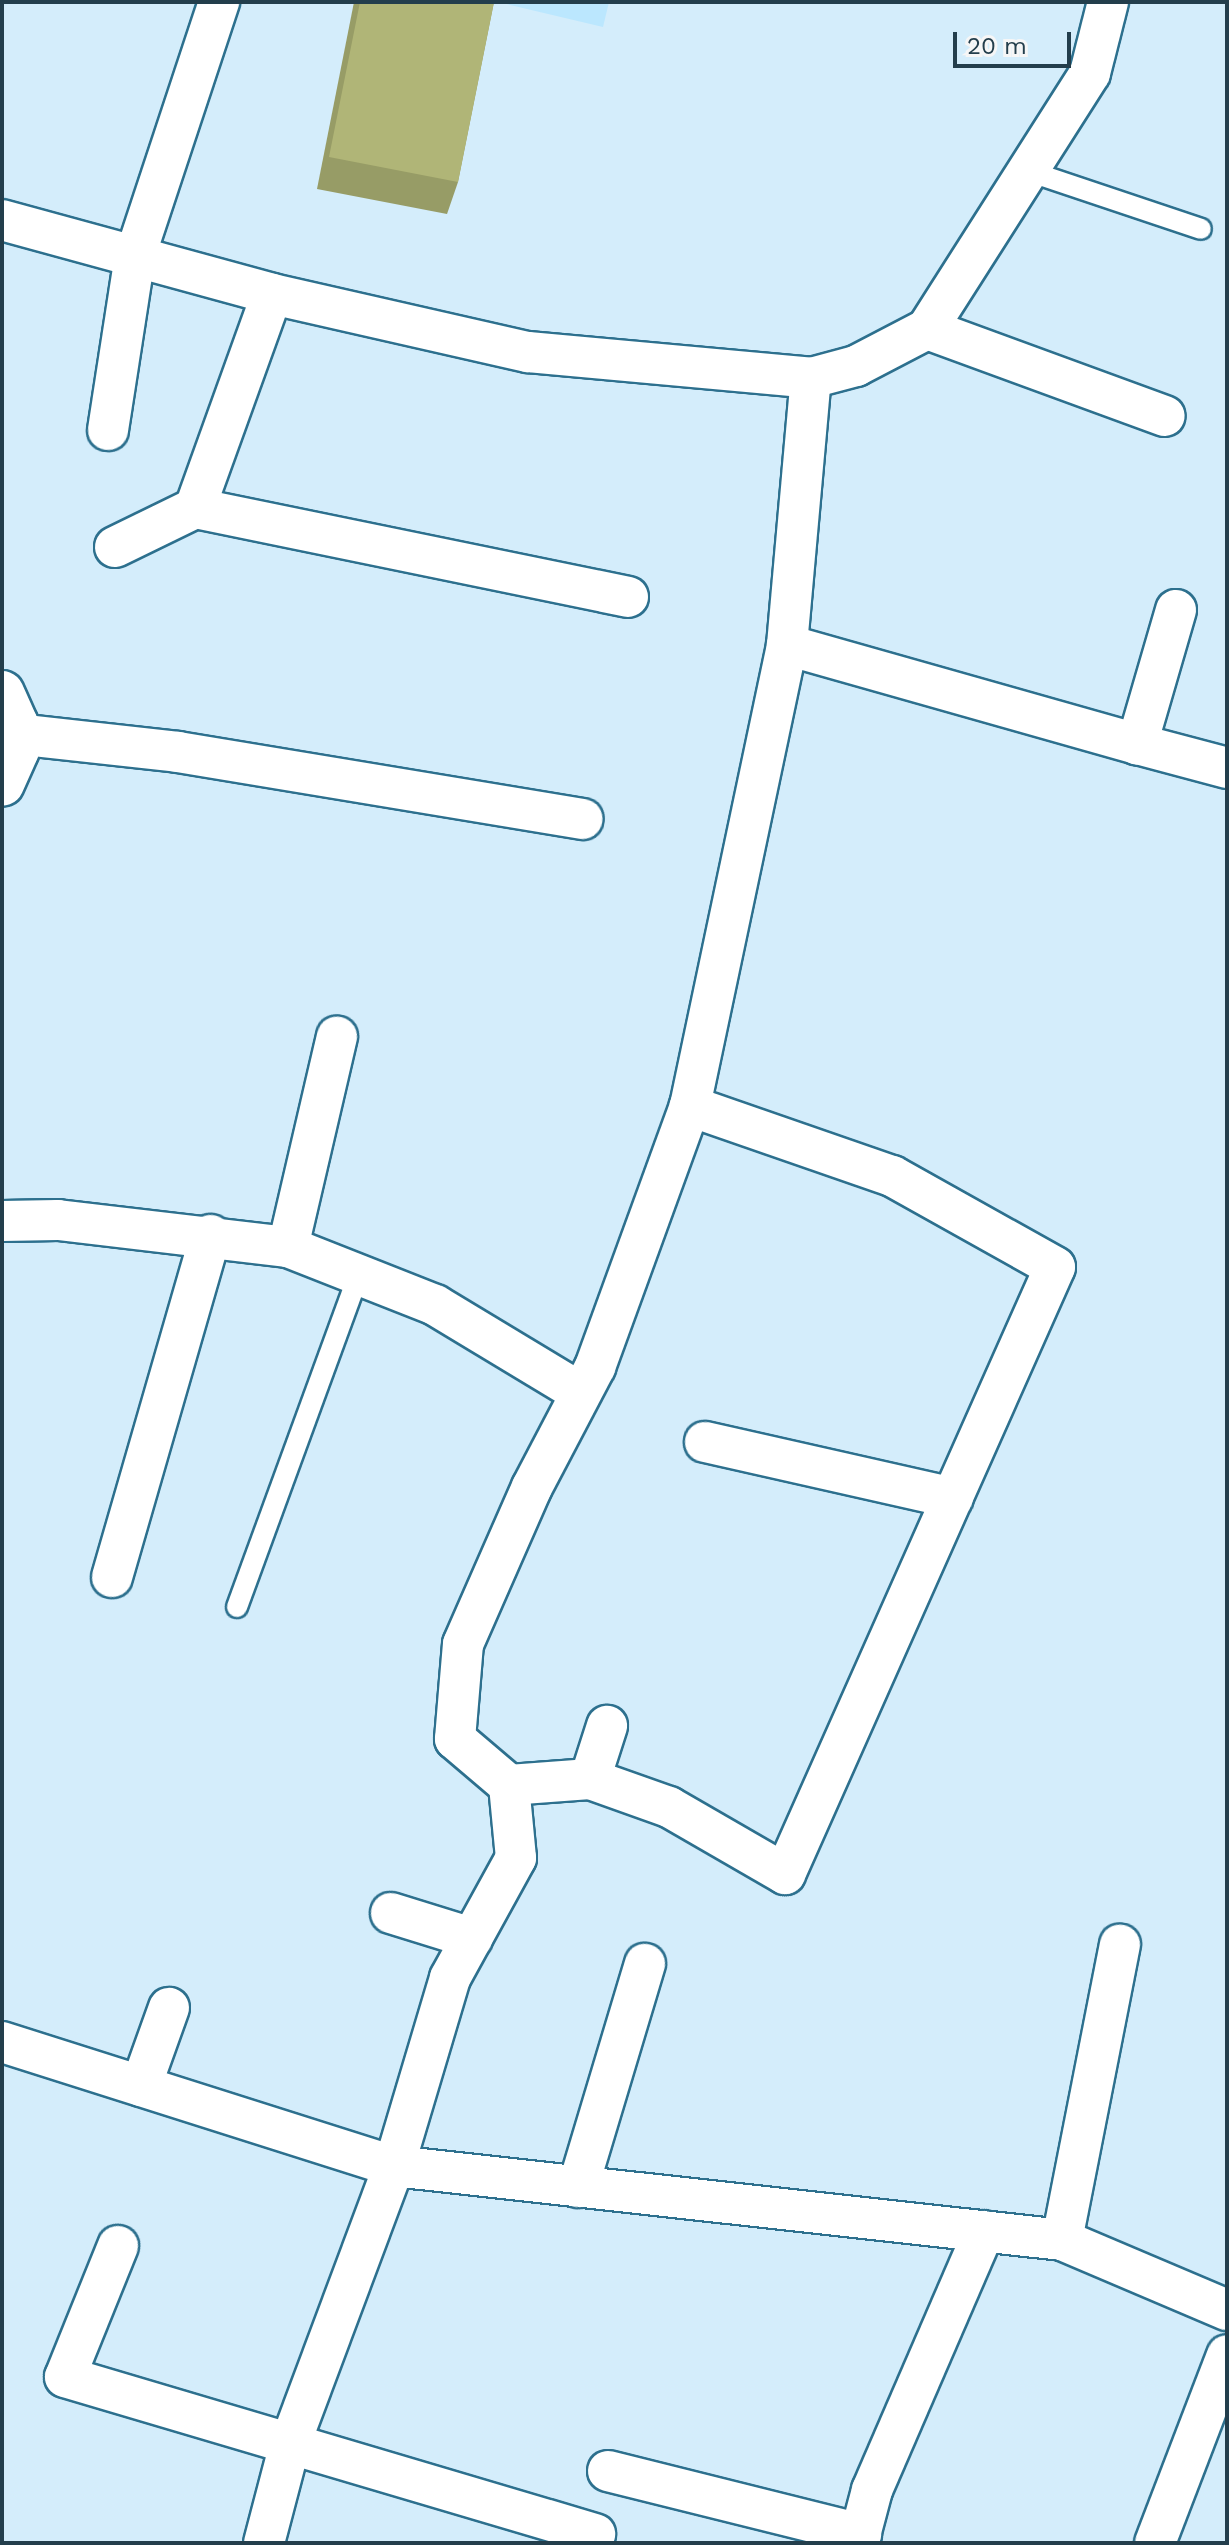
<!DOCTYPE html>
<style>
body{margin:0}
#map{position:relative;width:1229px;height:2545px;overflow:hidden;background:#d4edfb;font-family:"Work Sans",sans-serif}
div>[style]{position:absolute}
.built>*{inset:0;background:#bbe7fe}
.roads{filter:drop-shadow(2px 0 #2d708e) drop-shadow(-2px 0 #2d708e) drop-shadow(0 2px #2d708e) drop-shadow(0 -2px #2d708e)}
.service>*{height:20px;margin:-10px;padding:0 10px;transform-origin:10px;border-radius:10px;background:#fff}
.minor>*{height:40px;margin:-20px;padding:0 20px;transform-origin:20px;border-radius:20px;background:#fff}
.secondary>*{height:44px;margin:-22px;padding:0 22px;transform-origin:22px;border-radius:22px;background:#fff}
.wall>*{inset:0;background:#979c66}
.building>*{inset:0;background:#b0b577}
span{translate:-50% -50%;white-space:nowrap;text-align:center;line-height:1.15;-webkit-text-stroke:7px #f6f6f6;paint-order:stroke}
.frame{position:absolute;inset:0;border:4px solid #233e4c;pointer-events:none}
.scale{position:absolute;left:953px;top:32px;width:118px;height:36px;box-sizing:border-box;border:4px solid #233e4c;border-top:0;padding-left:10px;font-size:24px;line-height:28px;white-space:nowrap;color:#233e4c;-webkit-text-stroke:6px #f6f6f6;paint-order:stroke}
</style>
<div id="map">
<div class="built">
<i style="clip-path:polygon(498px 2px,609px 2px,603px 27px)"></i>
</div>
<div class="roads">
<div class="service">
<i style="left:1031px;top:172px;width:179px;rotate:18.5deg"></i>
<i style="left:237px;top:1607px;width:356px;rotate:-69.9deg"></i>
</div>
<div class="minor">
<i style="left:2px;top:220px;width:280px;rotate:15.3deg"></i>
<i style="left:272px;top:294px;width:262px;rotate:12.8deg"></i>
<i style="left:528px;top:352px;width:284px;rotate:5.2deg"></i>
<i style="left:811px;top:378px;width:47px;rotate:-14.9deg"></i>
<i style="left:856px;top:366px;width:80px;rotate:-27.5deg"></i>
<i style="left:927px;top:329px;width:303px;rotate:-57.5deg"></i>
<i style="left:1090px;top:73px;width:73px;rotate:-75.8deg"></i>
<i style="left:927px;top:329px;width:253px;rotate:20.1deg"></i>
<i style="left:108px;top:430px;width:176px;rotate:-81.2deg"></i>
<i style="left:135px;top:256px;width:268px;rotate:-71.7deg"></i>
<i style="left:195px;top:508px;width:442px;rotate:11.6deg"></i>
<i style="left:115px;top:547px;width:89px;rotate:-26deg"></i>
<i style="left:195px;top:508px;width:227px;rotate:-70.2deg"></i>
<i style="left:1176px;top:610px;width:140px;rotate:106.2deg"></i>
<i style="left:1137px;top:744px;width:93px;rotate:14.9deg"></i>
<i style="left:787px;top:645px;width:364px;rotate:15.8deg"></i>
<i style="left:16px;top:734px;width:163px;rotate:6.3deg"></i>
<i style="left:178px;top:752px;width:410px;rotate:9.4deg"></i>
<i style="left:2px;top:1221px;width:56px;rotate:-1deg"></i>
<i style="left:58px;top:1220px;width:232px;rotate:6.7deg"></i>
<i style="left:288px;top:1247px;width:158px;rotate:21.5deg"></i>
<i style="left:435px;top:1305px;width:170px;rotate:31.1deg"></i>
<i style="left:288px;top:1247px;width:216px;rotate:-76.9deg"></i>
<i style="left:705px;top:1442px;width:254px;rotate:12.7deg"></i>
<i style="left:112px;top:1577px;width:356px;rotate:-73.9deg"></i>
<i style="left:590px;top:1779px;width:56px;rotate:-72.2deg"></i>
<i style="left:509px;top:1785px;width:81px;rotate:-4.2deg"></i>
<i style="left:590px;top:1779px;width:84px;rotate:19.5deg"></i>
<i style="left:669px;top:1807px;width:134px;rotate:30deg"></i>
<i style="left:785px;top:1874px;width:664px;rotate:-66.02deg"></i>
<i style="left:1055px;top:1267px;width:187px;rotate:-150.8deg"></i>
<i style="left:892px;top:1176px;width:214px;rotate:-160.9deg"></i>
<i style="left:391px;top:1913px;width:85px;rotate:17.2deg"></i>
<i style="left:2px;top:2042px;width:411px;rotate:17.6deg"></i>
<i style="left:394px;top:2166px;width:672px;rotate:6.32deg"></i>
<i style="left:1062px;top:2240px;width:179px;rotate:23deg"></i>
<i style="left:141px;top:2086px;width:83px;rotate:-70.3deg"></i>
<i style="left:578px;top:2187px;width:233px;rotate:-73.3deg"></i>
<i style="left:1062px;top:2240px;width:301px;rotate:-78.9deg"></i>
<i style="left:118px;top:2246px;width:141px;rotate:112deg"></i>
<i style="left:65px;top:2377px;width:553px;rotate:16.5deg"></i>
<i style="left:608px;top:2471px;width:261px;rotate:14deg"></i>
<i style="left:264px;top:2543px;width:102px;rotate:-75.3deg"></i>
<i style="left:290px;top:2444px;width:297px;rotate:-69.5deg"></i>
<i style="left:394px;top:2166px;width:196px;rotate:-73.4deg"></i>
<i style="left:450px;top:1978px;width:137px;rotate:-61.2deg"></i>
<i style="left:516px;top:1858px;width:73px;rotate:-95.5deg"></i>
<i style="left:509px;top:1785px;width:71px;rotate:-139.6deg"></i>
<i style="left:455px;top:1739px;width:95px;rotate:-85.2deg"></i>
<i style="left:463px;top:1644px;width:171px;rotate:-66.3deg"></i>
<i style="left:532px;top:1487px;width:136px;rotate:-62.3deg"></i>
<i style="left:595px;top:1367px;width:278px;rotate:-70deg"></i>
<i style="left:690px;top:1106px;width:471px;rotate:-78.1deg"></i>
<i style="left:787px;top:645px;width:268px;rotate:-84.9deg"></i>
<i style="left:858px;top:2543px;width:55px;rotate:-75.2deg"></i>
<i style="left:872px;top:2490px;width:282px;rotate:-66.6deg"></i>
<i style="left:1155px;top:2543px;width:201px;rotate:-69deg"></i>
</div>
<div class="secondary">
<i style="left:2px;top:693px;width:34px;rotate:66deg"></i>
<i style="left:16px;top:724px;width:26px;rotate:88deg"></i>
<i style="left:17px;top:750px;width:37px;rotate:114deg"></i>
</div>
</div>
<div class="wall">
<i style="clip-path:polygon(354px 2px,494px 2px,458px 182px,447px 214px,317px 189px)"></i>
</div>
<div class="building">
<i style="clip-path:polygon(360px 2px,494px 2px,458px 182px,329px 157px)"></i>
</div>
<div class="frame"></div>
<div class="scale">20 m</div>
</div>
